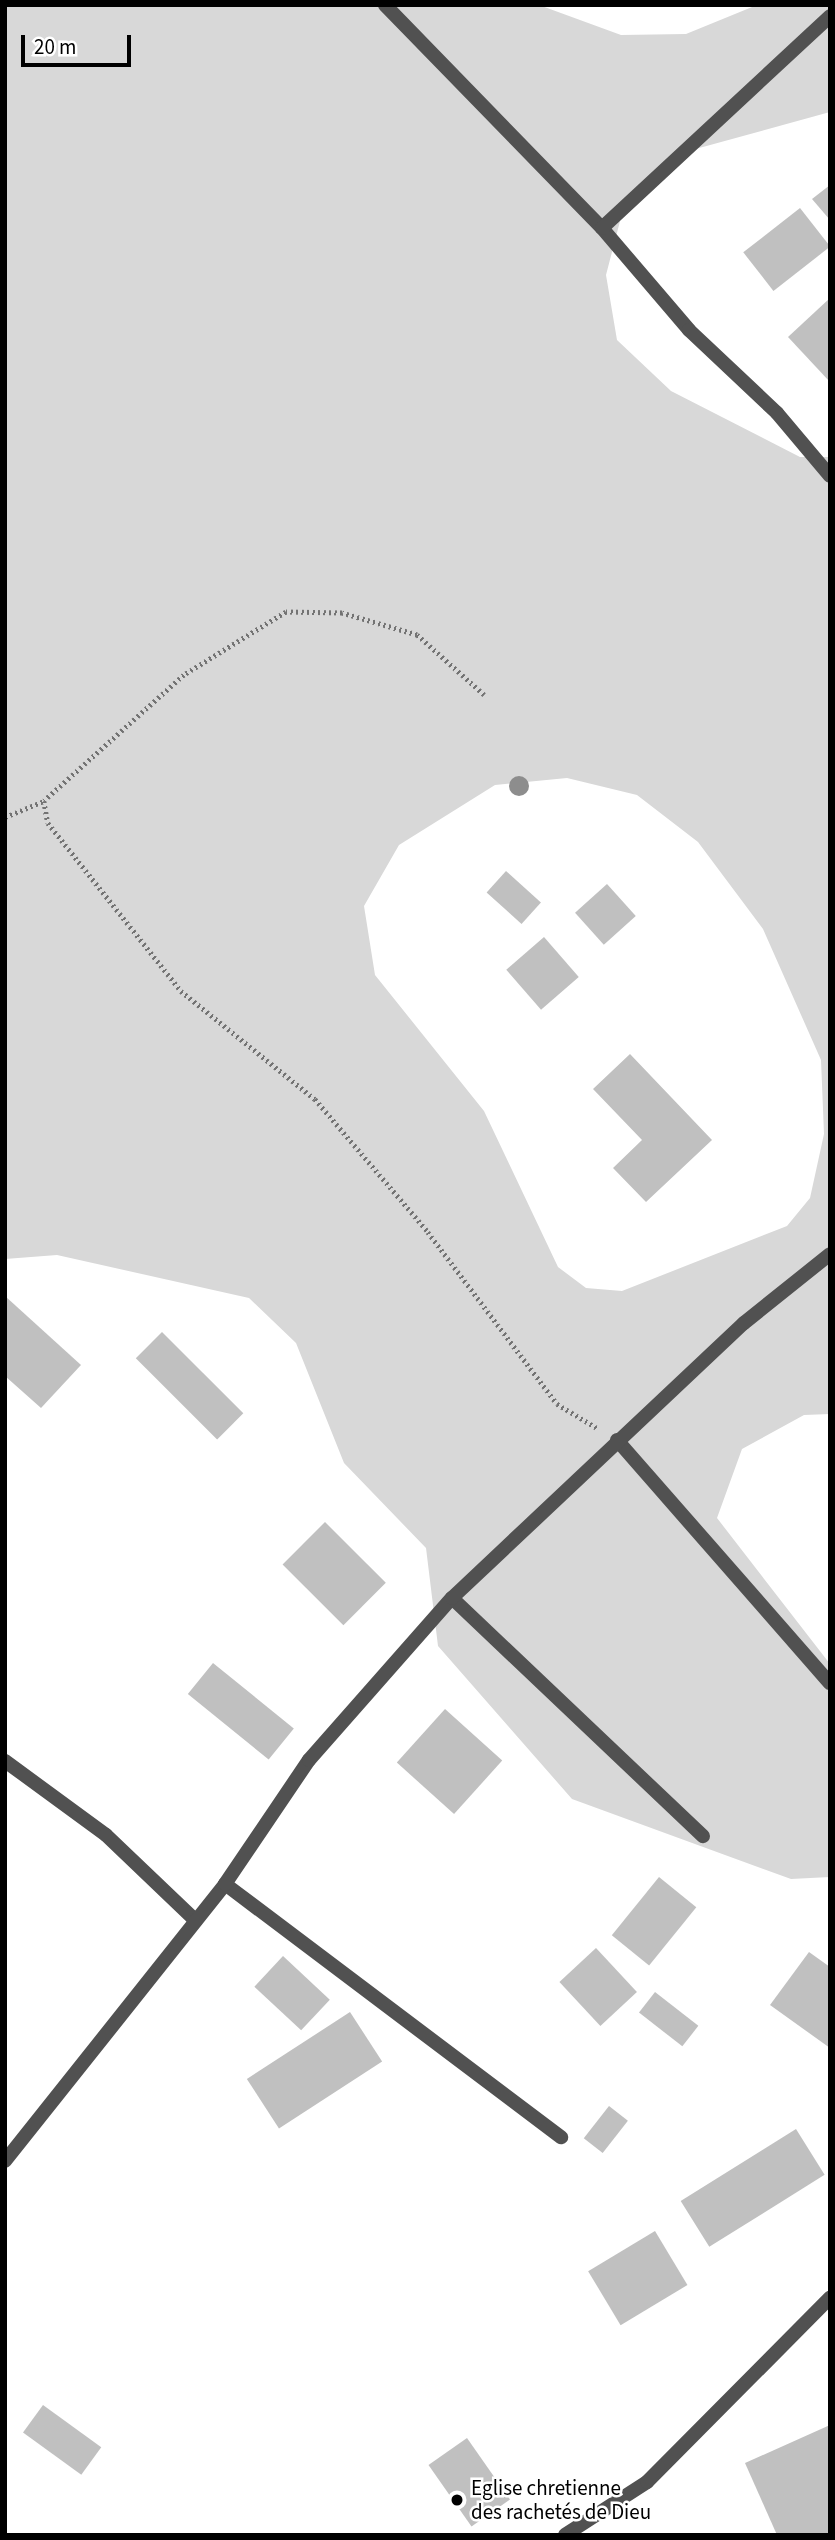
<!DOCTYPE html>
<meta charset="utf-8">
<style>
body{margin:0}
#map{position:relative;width:835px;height:2540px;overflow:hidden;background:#fff;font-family:"Source Sans 3",sans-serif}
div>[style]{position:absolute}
.green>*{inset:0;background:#d8d8d8}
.building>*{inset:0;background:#c0c0c0;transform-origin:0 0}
.path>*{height:4.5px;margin-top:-2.25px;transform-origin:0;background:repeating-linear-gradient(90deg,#737373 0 2px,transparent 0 5.5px)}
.minor>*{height:14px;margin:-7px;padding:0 7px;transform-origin:7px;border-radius:7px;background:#515151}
.trees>*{width:20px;height:20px;margin:-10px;border-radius:50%;background:#8d8d8d}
.dots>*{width:19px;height:19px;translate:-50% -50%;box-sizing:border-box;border:4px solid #fff;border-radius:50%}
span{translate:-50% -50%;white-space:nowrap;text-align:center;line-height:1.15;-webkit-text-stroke:5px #fff;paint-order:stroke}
.poi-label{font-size:21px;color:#000}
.left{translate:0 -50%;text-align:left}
.frame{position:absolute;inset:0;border:7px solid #000;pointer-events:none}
.scale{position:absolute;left:21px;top:35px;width:110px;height:32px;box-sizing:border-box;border:4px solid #000;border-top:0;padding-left:9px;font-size:21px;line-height:24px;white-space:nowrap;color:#000;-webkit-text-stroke:5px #fff;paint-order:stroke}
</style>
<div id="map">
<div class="green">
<i style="clip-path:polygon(evenodd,5px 5px,539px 5px,621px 35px,686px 34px,757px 5px,830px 5px,830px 112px,670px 156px,625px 202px,606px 275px,617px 340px,671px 391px,800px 457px,830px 457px,830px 1414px,804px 1415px,742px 1449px,717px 1518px,830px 1664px,830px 1877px,791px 1879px,572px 1799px,438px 1646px,426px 1548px,344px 1463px,296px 1343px,249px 1298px,57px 1255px,5px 1259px,5px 5px,567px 778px,637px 795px,698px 842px,763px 929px,821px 1060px,824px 1134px,810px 1198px,787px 1226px,622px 1291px,586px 1288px,558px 1267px,484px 1111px,375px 975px,364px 906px,399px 845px,495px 785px,567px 778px)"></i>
</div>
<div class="building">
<i style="clip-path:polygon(830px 185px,830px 220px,812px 199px)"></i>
<i style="left:800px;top:208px;width:49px;height:72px;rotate:52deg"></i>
<i style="clip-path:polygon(830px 298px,830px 382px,788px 337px)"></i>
<i style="left:506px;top:871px;width:47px;height:29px;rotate:42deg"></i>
<i style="left:607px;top:884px;width:43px;height:43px;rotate:48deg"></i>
<i style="left:544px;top:937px;width:53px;height:50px;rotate:49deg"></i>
<i style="clip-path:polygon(630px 1054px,712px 1140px,646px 1202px,613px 1168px,642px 1140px,593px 1089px)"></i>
<i style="clip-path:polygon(5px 1296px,81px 1365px,41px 1408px,5px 1376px)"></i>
<i style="left:162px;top:1332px;width:115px;height:37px;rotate:45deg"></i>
<i style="left:325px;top:1522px;width:86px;height:60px;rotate:45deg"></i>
<i style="left:213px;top:1663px;width:104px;height:40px;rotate:39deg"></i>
<i style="left:445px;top:1709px;width:77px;height:72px;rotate:42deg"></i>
<i style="left:659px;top:1877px;width:48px;height:75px;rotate:39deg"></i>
<i style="left:596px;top:1948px;width:60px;height:50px;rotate:47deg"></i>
<i style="clip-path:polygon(809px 1952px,830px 1967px,830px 2048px,770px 2005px)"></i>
<i style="left:283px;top:1956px;width:64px;height:42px;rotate:43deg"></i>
<i style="left:655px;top:1992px;width:55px;height:26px;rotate:38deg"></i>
<i style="left:350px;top:2012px;width:59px;height:123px;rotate:57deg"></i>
<i style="left:609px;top:2106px;width:24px;height:41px;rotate:38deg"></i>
<i style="left:796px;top:2129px;width:54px;height:136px;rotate:58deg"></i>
<i style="left:655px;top:2231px;width:63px;height:78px;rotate:59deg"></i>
<i style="left:43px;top:2405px;width:72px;height:34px;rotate:36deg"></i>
<i style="clip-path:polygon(830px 2425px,830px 2535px,777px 2535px,745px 2463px)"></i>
<i style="left:467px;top:2438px;width:75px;height:47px;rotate:55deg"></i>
</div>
<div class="path">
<i style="left:484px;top:695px;width:90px;rotate:-138.2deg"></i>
<i style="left:417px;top:635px;width:78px;rotate:-163.7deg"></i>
<i style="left:342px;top:613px;width:56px;rotate:-179deg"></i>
<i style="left:286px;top:612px;width:120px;rotate:148.3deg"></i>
<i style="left:184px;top:675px;width:188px;rotate:138deg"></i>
<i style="left:44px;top:801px;width:22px;rotate:80deg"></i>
<i style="left:48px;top:823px;width:214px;rotate:51.6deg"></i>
<i style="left:181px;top:991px;width:172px;rotate:38.9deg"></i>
<i style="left:315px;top:1099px;width:175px;rotate:49.6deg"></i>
<i style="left:428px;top:1232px;width:215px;rotate:53.1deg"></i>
<i style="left:557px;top:1404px;width:47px;rotate:31deg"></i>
<i style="left:5px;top:817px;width:42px;rotate:-22.3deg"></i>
</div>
<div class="minor">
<i style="left:385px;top:5px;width:311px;rotate:45.8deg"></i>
<i style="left:602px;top:228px;width:134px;rotate:49.5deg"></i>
<i style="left:689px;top:330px;width:121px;rotate:43.3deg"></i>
<i style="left:777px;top:413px;width:82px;rotate:49.9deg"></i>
<i style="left:602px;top:228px;width:311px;rotate:-42.9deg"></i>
<i style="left:617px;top:1440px;width:323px;rotate:48.8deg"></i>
<i style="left:452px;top:1598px;width:346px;rotate:43.5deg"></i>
<i style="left:5px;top:1761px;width:125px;rotate:36.2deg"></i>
<i style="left:106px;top:1835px;width:124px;rotate:43.7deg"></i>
<i style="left:225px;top:1884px;width:421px;rotate:37deg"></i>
<i style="left:5px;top:2161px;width:354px;rotate:-51.5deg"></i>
<i style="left:225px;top:1884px;width:150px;rotate:-55.9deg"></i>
<i style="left:309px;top:1760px;width:216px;rotate:-48.6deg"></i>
<i style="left:452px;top:1598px;width:401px;rotate:-43.3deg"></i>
<i style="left:744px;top:1323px;width:110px;rotate:-38.7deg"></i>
<i style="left:565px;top:2535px;width:98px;rotate:-32.9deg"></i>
<i style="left:647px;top:2482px;width:260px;rotate:-45.2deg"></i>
</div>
<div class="trees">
<i style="left:519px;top:786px"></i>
</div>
<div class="dots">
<i style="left:457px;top:2500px;background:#000"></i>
</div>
<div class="poi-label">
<span class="left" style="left:471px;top:2500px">Eglise chretienne<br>des rachetés de Dieu</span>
</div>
<div class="frame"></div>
<div class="scale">20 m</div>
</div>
